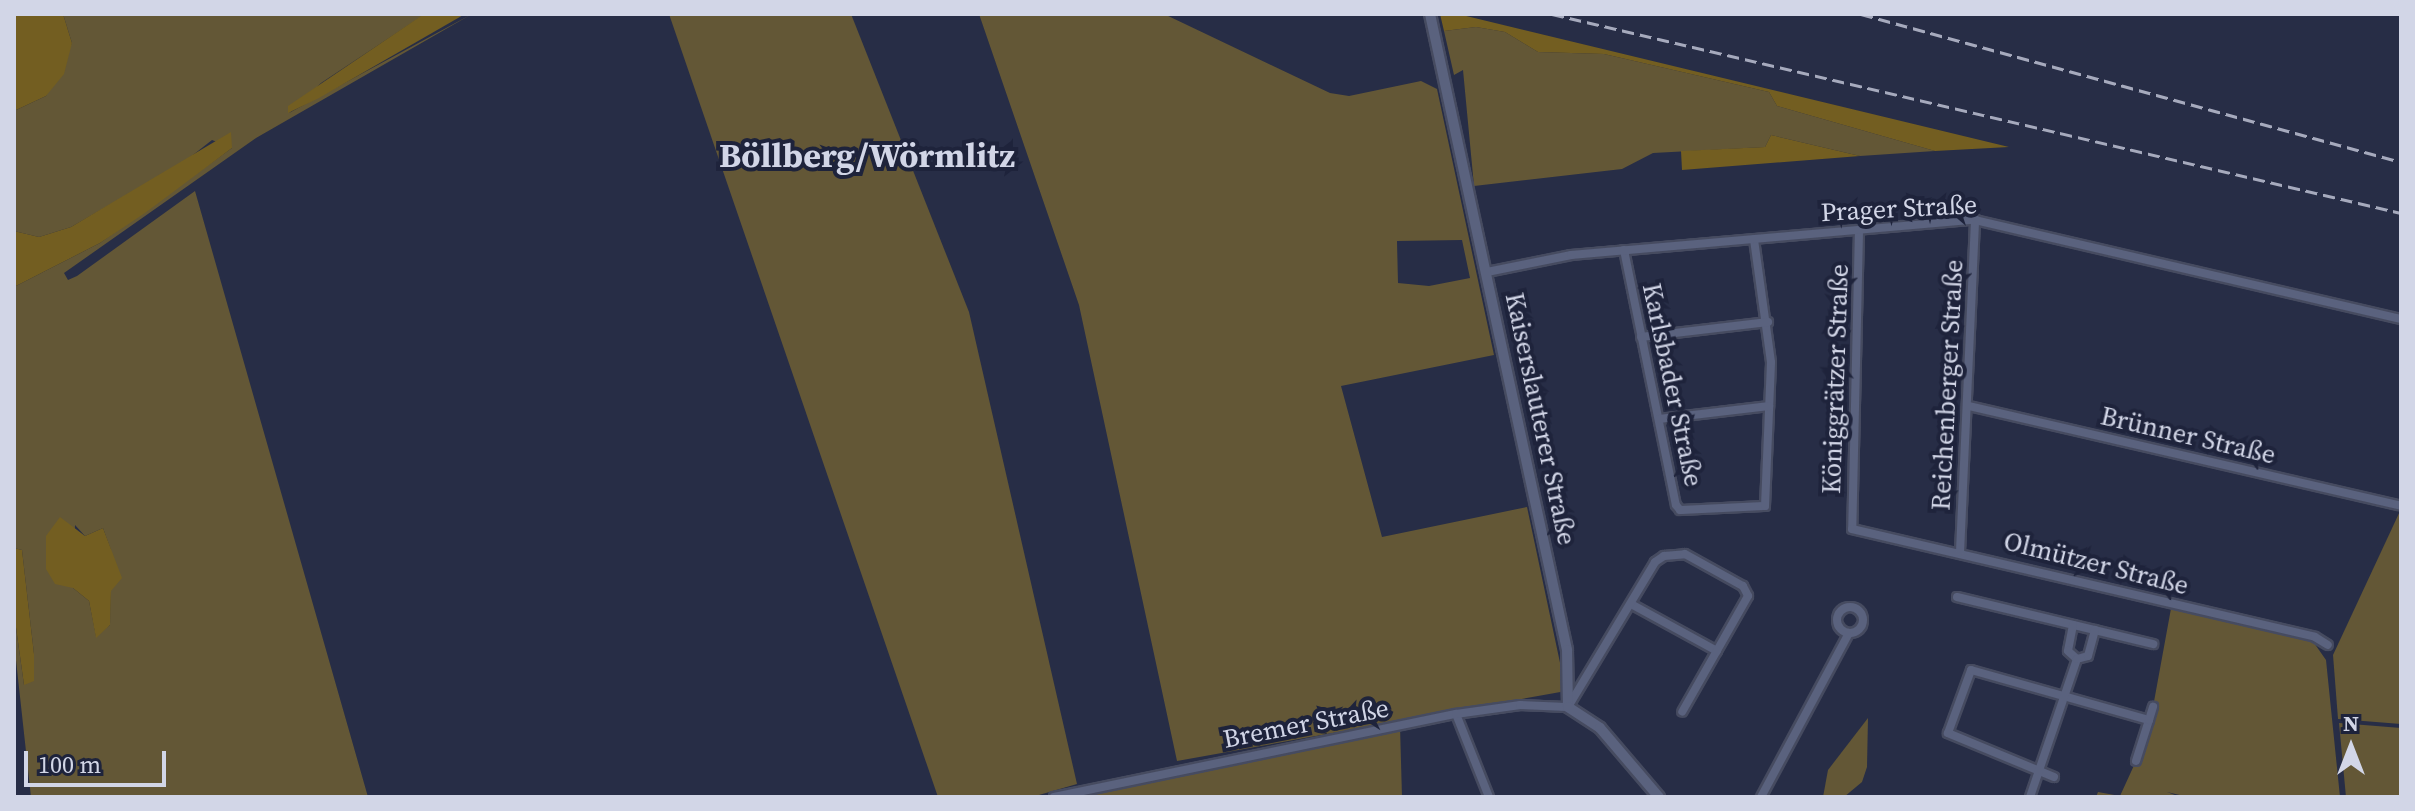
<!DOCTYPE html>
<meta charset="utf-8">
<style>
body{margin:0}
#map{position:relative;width:2415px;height:811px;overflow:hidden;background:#272d46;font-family:"Source Serif 4",serif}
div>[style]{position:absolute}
.green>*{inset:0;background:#635736}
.forest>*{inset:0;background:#735e21}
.roads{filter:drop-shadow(2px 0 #464b60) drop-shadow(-2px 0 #464b60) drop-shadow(0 2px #464b60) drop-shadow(0 -2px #464b60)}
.minor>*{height:8px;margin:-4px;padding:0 4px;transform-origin:4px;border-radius:4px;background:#5a627e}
.minor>.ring{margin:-4px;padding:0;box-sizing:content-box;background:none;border:8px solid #5a627e;border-radius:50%}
.tertiary>*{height:10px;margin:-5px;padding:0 5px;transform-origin:5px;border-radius:5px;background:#5a627e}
.rail>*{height:3px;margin-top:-1.5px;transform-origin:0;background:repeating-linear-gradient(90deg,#a6aabd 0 12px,transparent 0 18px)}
span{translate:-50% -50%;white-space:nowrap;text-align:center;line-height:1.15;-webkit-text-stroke:8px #1e233b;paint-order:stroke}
.street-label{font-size:26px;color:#d2d6e7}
.district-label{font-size:34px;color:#d2d6e7;font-weight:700}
.frame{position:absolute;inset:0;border:16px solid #d2d6e7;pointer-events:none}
.north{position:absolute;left:2311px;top:707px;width:80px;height:80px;-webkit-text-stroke:6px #1e233b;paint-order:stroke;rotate:0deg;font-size:22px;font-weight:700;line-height:32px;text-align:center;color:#d2d6e7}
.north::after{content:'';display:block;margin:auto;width:28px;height:36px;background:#d2d6e7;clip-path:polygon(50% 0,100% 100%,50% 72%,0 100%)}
.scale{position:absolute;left:24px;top:751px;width:142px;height:36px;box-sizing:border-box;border:4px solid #d2d6e7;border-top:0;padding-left:10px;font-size:24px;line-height:28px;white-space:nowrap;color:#d2d6e7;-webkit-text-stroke:6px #1e233b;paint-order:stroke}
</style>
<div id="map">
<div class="green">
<i style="clip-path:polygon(evenodd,63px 14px,425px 14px,321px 83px,289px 113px,472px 14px,256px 138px,64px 273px,68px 280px,77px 276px,195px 191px,368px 797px,31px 797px,14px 642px,14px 613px,24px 685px,34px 654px,22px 550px,14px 548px,14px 287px,100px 243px,232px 148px,212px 140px,184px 162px,71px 227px,39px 237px,14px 231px,14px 111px,46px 96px,72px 43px,63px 14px,75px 525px,85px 536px,103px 528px,111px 550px,110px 625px,96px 636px,89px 601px,73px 588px,75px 525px)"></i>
<i style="clip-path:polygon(669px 14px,851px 14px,969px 312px,1077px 784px,1032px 797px,938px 797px)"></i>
<i style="clip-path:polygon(evenodd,979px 14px,1164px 14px,1330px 93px,1349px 96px,1421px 81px,1437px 89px,1494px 355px,1341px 386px,1382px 537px,1527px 507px,1566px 691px,1177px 761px,1079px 305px,979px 14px,1462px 240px,1470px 278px,1429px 286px,1398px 283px,1397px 241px,1462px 240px)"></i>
<i style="clip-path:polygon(1476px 27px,1505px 32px,1538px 52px,1604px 54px,1769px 92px,1777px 106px,1935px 151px,1860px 156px,1771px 135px,1765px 147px,1653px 153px,1622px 169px,1474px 186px,1463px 70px,1454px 75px,1444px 31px)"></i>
<i style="clip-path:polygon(2401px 509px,2401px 724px,2338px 719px,2333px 655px)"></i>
<i style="clip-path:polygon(2172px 603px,2312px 640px,2326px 660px,2340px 797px,2188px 797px,2167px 792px,2180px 797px,2096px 797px,2098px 792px,2120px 796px,2136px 761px,2153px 707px)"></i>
<i style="clip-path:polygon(1868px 718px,1867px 767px,1862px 782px,1844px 797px,1823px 797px,1828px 770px)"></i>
<i style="clip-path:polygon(2339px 723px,2401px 728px,2401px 797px,2346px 797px)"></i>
<i style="clip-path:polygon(1400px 726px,1402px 797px,1054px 797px)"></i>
</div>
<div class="forest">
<i style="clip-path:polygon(14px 14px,63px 14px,72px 43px,64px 74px,46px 96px,14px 111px)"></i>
<i style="clip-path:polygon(465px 14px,319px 98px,288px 113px,288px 106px,421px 16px)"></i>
<i style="clip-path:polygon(1440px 14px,1458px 14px,2009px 147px,1935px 151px,1777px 106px,1769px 92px,1604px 54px,1538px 52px,1505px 32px,1476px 27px,1444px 31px)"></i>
<i style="clip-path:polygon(231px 132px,232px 148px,145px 213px,100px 243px,14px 287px,14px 231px,39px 237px,71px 227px)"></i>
<i style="clip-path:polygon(1771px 135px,1860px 156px,1682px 170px,1681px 151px,1765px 147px)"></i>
<i style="clip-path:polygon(60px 517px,85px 536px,103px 528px,122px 578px,111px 591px,110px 625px,96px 638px,89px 601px,73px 588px,55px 584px,46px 569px,46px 536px)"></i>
<i style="clip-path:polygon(14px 548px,22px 550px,34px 654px,34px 681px,24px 685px,14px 613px)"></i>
</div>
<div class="roads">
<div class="minor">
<i style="left:1859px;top:230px;width:299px;rotate:91.3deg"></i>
<i style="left:1852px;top:529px;width:475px;rotate:13.1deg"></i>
<i style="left:2315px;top:637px;width:15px;rotate:32deg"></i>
<i style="left:1624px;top:250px;width:260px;rotate:78.5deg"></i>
<i style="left:1676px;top:505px;width:6px;rotate:51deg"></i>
<i style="left:1680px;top:510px;width:85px;rotate:-2.7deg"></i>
<i style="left:1765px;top:506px;width:144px;rotate:-87.6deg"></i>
<i style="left:1771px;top:362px;width:124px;rotate:-97.9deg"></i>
<i style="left:1487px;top:272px;width:86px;rotate:-11.4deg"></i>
<i style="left:1571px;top:255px;width:406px;rotate:-5deg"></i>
<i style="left:1975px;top:220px;width:437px;rotate:13.1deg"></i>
<i style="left:1641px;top:337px;width:128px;rotate:-6.7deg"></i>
<i style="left:1969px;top:406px;width:441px;rotate:13deg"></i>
<i style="left:1659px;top:419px;width:111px;rotate:-6.7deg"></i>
<i style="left:1960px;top:552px;width:332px;rotate:-87.4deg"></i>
<i style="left:1957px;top:597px;width:202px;rotate:13.5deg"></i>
<i style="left:1631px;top:604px;width:98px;rotate:28.7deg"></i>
<i class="ring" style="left:1837px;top:607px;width:18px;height:18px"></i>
<i style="left:2073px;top:625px;width:26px;rotate:101deg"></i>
<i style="left:2068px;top:651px;width:12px;rotate:42deg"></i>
<i style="left:1456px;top:714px;width:89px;rotate:68.3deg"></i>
<i style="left:2136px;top:761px;width:43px;rotate:-72.4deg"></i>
<i style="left:2054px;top:777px;width:115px;rotate:-157.5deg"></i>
<i style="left:1948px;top:733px;width:67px;rotate:-69.9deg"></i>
<i style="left:1971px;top:670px;width:185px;rotate:15.7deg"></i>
<i style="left:2149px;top:720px;width:14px;rotate:-73deg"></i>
<i style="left:1054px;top:797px;width:410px;rotate:-11.7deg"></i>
<i style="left:1456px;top:714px;width:65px;rotate:-8deg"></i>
<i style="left:1520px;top:705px;width:48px;rotate:2.4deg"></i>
<i style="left:1568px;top:707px;width:169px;rotate:-59deg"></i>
<i style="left:1655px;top:562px;width:11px;rotate:-34deg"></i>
<i style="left:1664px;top:556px;width:21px;rotate:-5deg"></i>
<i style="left:1685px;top:554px;width:66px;rotate:28.9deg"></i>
<i style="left:1743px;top:586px;width:11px;rotate:63deg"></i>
<i style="left:1748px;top:596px;width:133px;rotate:119.6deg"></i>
<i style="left:1761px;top:797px;width:186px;rotate:-61.8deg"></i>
<i style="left:2030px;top:797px;width:146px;rotate:-71.2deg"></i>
<i style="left:2077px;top:659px;width:11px;rotate:-15deg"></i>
<i style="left:2088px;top:656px;width:27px;rotate:-75deg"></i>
</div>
<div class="tertiary">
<i style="left:1430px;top:14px;width:651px;rotate:77.84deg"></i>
<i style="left:1567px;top:650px;width:57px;rotate:89deg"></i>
<i style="left:1568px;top:707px;width:38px;rotate:33deg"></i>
<i style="left:1600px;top:728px;width:91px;rotate:49.5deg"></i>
</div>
</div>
<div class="rail">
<i style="left:1552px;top:14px;width:872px;rotate:13.19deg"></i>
<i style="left:1861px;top:14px;width:560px;rotate:15.33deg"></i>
</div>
<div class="street-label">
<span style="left:1899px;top:209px;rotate:-3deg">Prager Straße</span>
<span style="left:1836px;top:379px;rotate:-88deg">Königgrätzer Straße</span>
<span style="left:1672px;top:385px;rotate:78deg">Karlsbader Straße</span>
<span style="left:1948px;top:385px;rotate:-87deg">Reichenberger Straße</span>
<span style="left:1540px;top:419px;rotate:78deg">Kaiserslauterer Straße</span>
<span style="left:2188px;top:436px;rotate:13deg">Brünner Straße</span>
<span style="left:2096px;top:564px;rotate:14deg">Olmützer Straße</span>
<span style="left:1306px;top:724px;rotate:-11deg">Bremer Straße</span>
</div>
<div class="district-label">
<span style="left:867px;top:156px">Böllberg/Wörmlitz</span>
</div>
<div class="frame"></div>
<div class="north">N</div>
<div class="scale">100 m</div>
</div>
